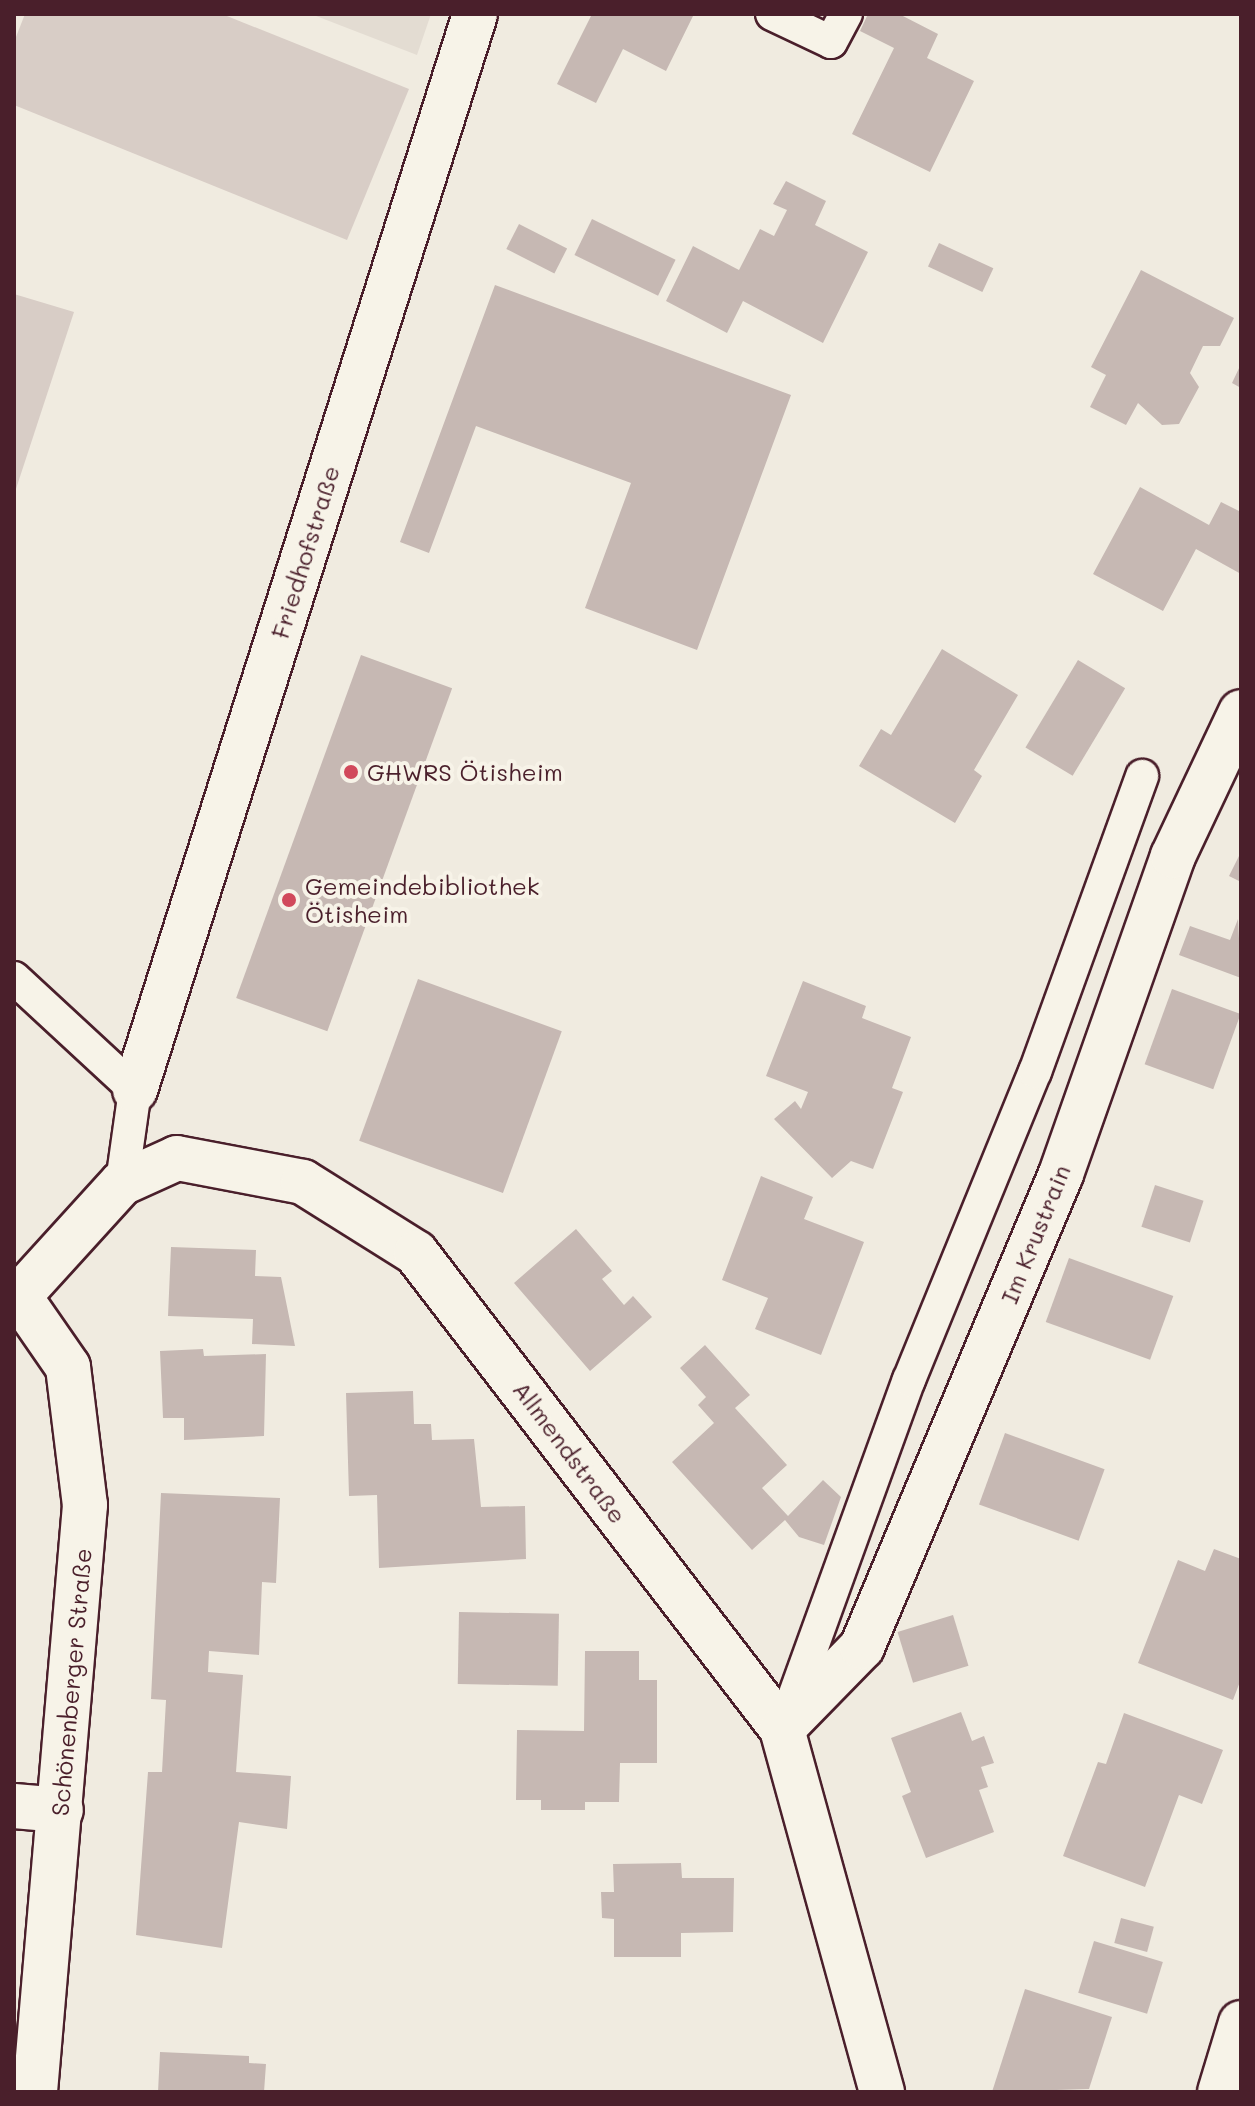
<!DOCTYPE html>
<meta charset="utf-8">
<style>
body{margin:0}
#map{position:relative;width:1255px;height:2106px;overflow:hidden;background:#f0ebe0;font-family:Mali,sans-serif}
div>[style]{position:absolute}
.built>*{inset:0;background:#e3dcd2}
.green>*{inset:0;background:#d8cdc6}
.building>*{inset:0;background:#c6b8b3;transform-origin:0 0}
.roads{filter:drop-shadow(2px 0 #4a1f2b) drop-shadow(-2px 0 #4a1f2b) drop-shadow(0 2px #4a1f2b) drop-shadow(0 -2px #4a1f2b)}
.service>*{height:32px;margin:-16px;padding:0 16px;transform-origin:16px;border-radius:16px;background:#f7f3e8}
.minor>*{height:44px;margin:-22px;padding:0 22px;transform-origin:22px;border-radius:22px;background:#f7f3e8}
.dots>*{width:22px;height:22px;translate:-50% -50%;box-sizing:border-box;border:4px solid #f7f3e8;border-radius:50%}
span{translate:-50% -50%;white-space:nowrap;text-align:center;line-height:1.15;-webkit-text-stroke:8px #f7f3e8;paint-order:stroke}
.street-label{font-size:24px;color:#4a1f2b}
.poi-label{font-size:24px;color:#4a1f2b}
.left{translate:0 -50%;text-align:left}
.frame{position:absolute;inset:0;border:16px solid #4a1f2b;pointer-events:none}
</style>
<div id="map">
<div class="built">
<i style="clip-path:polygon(311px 14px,431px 14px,417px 55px)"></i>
</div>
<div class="green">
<i style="clip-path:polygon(25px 14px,222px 14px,409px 89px,347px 240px,14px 105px,14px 42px)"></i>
<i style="clip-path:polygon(14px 294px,74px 312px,14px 495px)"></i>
</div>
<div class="building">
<i style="clip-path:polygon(592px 14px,694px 14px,666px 71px,623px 49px,596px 103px,557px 84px)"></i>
<i style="clip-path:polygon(868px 14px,899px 14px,938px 34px,927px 58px,974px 81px,930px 172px,852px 134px,894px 48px,860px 31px)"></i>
<i style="clip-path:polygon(786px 181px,826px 201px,815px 225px,868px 252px,823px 343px,743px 301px,727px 333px,666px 301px,693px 246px,739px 270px,760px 229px,774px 236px,787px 210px,773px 204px)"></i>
<i style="left:592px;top:219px;width:93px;height:40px;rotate:26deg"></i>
<i style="left:519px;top:224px;width:54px;height:28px;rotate:27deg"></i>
<i style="left:939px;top:243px;width:60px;height:26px;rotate:25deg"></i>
<i style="clip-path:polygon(1141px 270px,1234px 318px,1220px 346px,1203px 346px,1190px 373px,1199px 387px,1179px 424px,1162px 425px,1138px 403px,1126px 425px,1090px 407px,1106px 375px,1091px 367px)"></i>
<i style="clip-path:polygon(495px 285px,791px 395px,697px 650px,585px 608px,631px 483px,476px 426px,429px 553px,400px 542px)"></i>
<i style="clip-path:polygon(1241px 364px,1241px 388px,1232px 383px)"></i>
<i style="clip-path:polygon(1140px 487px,1209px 525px,1221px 502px,1241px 512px,1241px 574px,1196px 549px,1163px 611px,1093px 574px)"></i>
<i style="clip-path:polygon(942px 649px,1018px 695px,974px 770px,982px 776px,955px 823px,859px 766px,881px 729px,891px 735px)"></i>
<i style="left:361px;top:655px;width:97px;height:365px;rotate:20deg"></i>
<i style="left:1078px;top:660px;width:55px;height:102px;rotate:31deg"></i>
<i style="clip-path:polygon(1241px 852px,1241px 882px,1229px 876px)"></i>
<i style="clip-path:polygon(1238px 919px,1241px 978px,1179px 955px,1190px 926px,1230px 940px)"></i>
<i style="left:418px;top:979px;width:153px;height:172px;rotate:20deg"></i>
<i style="clip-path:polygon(803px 981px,866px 1006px,862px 1018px,911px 1037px,892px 1088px,903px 1092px,873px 1169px,851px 1161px,832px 1178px,774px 1119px,795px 1101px,801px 1109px,808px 1092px,766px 1076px)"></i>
<i style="left:1172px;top:989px;width:73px;height:80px;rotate:20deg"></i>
<i style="clip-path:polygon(761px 1176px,813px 1197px,804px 1219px,864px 1242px,821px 1355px,755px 1329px,768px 1298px,722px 1280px)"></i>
<i style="left:1155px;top:1185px;width:51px;height:44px;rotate:18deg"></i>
<i style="clip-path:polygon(576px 1229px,612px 1271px,602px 1279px,624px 1305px,633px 1296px,652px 1317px,590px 1371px,514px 1283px)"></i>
<i style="clip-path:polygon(171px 1247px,256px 1250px,255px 1276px,281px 1277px,295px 1346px,252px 1344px,253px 1319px,168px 1316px)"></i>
<i style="left:1069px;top:1258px;width:111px;height:68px;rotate:20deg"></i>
<i style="clip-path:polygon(705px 1345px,750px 1395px,735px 1408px,787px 1465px,762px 1488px,788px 1516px,823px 1480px,841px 1497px,824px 1545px,799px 1537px,785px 1520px,752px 1550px,672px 1462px,714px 1423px,698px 1405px,706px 1397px,680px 1368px)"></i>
<i style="clip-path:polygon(203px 1349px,204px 1356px,266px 1354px,264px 1436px,184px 1440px,184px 1418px,163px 1418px,160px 1351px)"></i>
<i style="clip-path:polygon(413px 1391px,414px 1424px,431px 1424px,432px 1440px,474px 1439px,481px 1507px,525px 1506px,526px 1559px,379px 1568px,377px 1495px,349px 1496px,346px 1393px)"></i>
<i style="left:1005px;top:1433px;width:106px;height:76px;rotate:20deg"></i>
<i style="clip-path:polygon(161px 1493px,280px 1498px,276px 1583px,262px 1582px,259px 1655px,209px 1651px,208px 1672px,243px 1675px,236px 1772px,291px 1776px,287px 1829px,239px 1822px,222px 1948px,136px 1935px,148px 1772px,162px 1772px,166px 1700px,151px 1699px)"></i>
<i style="clip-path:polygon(1214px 1549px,1241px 1559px,1241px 1679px,1233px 1700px,1138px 1663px,1178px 1560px,1205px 1571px)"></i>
<i style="left:459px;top:1612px;width:100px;height:72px;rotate:1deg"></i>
<i style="left:953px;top:1615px;width:53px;height:58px;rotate:73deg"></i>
<i style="clip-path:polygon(585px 1651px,639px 1651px,639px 1680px,657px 1680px,657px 1763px,620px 1763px,619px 1802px,585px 1802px,585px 1810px,541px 1810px,541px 1800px,516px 1800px,517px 1730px,584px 1731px)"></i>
<i style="clip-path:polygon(961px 1712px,972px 1741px,984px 1736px,994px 1763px,981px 1767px,988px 1787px,979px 1790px,994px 1832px,926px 1858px,902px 1796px,911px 1792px,891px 1738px)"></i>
<i style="clip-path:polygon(1124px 1713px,1223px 1750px,1202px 1804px,1179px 1795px,1145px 1887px,1063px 1856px,1098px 1762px,1106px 1764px)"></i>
<i style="clip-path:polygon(681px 1863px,682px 1878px,734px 1878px,733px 1932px,681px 1933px,681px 1957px,614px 1957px,614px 1919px,602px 1918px,601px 1892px,614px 1892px,613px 1864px)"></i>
<i style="left:1121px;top:1918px;width:34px;height:26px;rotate:15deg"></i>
<i style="left:1094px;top:1941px;width:72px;height:54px;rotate:17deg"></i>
<i style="clip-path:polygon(1025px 1989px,1112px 2017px,1089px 2089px,992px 2092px)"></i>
<i style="clip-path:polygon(160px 2052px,249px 2056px,249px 2063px,266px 2064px,264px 2092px,158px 2092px)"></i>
</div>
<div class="roads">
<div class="service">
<i style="left:772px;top:14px;width:65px;rotate:25.4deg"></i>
<i style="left:831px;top:42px;width:32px;rotate:-62deg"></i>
<i style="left:14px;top:978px;width:165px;rotate:42.8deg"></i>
<i style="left:135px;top:1090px;width:94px;rotate:98deg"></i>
<i style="left:786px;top:1719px;width:361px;rotate:-70.1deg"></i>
<i style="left:909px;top:1380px;width:333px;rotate:-67.8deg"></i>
<i style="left:1035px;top:1072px;width:315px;rotate:-70.1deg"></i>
</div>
<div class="minor">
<i style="left:135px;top:1090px;width:1128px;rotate:-72.46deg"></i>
<i style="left:14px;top:1289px;width:95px;rotate:55.3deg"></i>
<i style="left:68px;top:1367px;width:139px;rotate:83deg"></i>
<i style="left:85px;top:1505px;width:589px;rotate:94.87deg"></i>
<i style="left:20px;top:1295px;width:151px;rotate:-47.7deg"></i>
<i style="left:122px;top:1183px;width:60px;rotate:-24.4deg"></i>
<i style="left:177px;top:1158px;width:128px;rotate:10.8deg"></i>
<i style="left:303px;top:1182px;width:133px;rotate:32.1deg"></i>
<i style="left:416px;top:1253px;width:600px;rotate:52.44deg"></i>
<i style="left:782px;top:1729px;width:377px;rotate:74.6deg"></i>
<i style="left:782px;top:1729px;width:115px;rotate:-45.7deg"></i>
<i style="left:862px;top:1647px;width:513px;rotate:-67.18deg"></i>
<i style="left:1061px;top:1174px;width:337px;rotate:-70.6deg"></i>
<i style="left:1173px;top:856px;width:159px;rotate:-64.7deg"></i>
<i style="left:14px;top:1806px;width:47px;rotate:4.9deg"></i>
<i style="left:1220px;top:2092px;width:72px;rotate:-73.1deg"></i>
</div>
</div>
<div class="dots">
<i style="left:351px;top:772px;background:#d1495b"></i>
<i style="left:289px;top:900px;background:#d1495b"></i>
</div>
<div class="street-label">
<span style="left:305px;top:552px;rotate:-73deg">Friedhofstraße</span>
<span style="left:1035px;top:1234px;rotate:-68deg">Im Krustrain</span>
<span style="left:570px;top:1452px;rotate:53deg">Allmendstraße</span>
<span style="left:71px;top:1682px;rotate:-85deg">Schönenberger Straße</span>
</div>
<div class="poi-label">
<span class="left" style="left:367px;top:772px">GHWRS Ötisheim</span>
<span class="left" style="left:305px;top:900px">Gemeindebibliothek<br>Ötisheim</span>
</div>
<div class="frame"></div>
</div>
